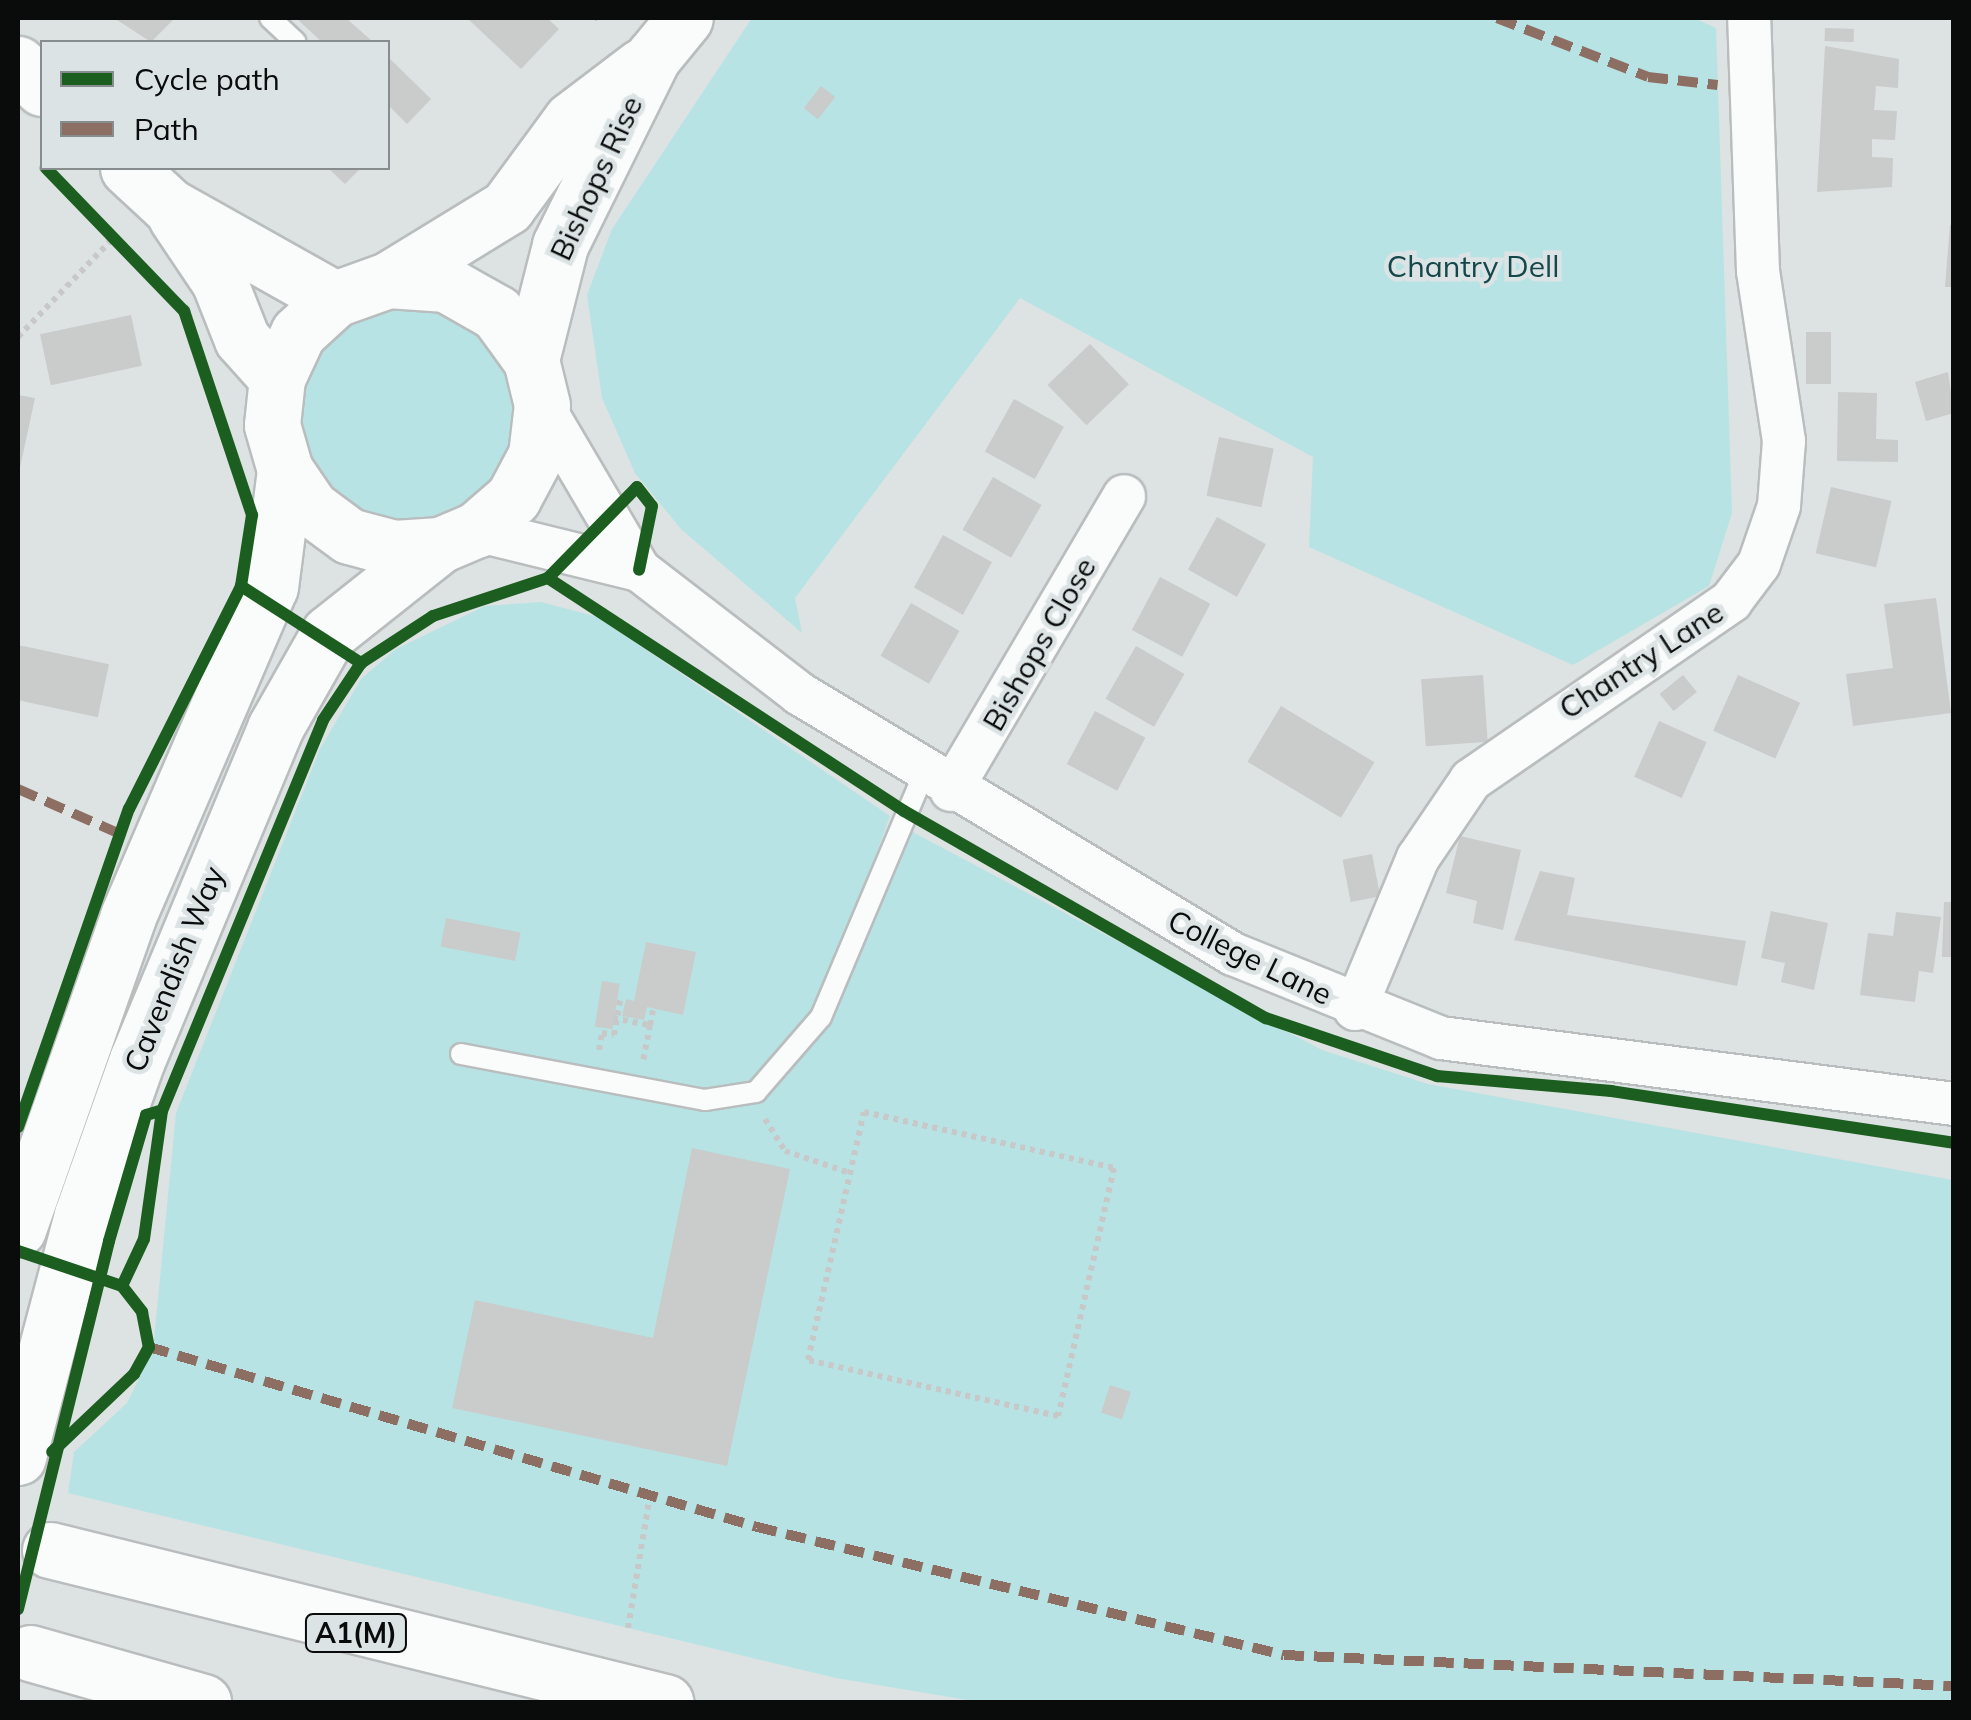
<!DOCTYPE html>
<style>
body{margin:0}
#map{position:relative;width:1971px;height:1720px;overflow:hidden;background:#dde2e2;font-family:Mulish,sans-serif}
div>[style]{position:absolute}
.green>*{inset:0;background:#b8e3e4}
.round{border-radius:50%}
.building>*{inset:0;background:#cacbcb;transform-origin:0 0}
.path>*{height:6px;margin-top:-3px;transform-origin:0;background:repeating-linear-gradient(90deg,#c8c8c8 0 5px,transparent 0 10px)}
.roads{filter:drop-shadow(2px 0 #b9bdbd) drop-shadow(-2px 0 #b9bdbd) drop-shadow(0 2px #b9bdbd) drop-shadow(0 -2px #b9bdbd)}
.lane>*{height:20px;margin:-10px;padding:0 10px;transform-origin:10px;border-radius:10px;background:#fafbfb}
.street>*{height:42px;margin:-21px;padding:0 21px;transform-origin:21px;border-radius:21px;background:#fafbfb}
.secondary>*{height:55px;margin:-27.5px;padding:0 27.5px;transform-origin:27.5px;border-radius:27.5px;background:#fafbfb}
.highway>*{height:55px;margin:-27.5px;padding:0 27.5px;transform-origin:27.5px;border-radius:27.5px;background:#fafbfb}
.quiet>*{height:10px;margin-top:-5px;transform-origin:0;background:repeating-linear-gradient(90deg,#8d6e63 0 20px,transparent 0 30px)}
.cycleway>*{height:12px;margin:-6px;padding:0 6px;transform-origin:6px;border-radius:6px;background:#1b5e20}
span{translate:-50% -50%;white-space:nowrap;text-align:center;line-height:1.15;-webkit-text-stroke:9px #dbe3e4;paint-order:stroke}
.shield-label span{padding:2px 8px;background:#dbe3e4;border:2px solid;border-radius:8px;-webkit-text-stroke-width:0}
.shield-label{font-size:28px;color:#0a0c0c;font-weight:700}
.street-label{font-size:30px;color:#0a0c0c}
.park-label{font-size:30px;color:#14474a}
.frame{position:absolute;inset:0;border:20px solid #0a0c0c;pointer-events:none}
.legend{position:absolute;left:40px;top:40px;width:350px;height:130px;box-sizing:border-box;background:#dbe3e4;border:2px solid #878d8e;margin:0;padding:12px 18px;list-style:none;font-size:30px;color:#0a0c0c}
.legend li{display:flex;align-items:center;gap:20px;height:50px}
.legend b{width:50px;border:2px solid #878d8e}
</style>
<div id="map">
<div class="green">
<i style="clip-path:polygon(752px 18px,1694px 18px,1716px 28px,1732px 513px,1709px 586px,1573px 665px,1309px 547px,1313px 457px,1020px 298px,795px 598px,802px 633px,681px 529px,635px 473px,602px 398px,587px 295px,612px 229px)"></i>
<i class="round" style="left:302px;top:309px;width:212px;height:212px"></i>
<i style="clip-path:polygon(541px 602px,598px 617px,890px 816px,831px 977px,847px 986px,907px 829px,1322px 1050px,1428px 1084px,1953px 1180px,1953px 1702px,979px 1702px,836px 1678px,68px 1493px,74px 1452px,127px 1403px,153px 1350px,176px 1113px,320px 749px,361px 679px,396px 649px,485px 606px)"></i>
</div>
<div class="building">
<i style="clip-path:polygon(114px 18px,175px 18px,151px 42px)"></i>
<i style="clip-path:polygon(296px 18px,346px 18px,373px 42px,322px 42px)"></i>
<i style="clip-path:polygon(467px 18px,547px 18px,559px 29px,521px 69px)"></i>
<i style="left:1825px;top:28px;width:29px;height:13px;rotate:2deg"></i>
<i style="clip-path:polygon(1825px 46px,1899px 59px,1898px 88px,1876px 86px,1875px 99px,1874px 110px,1897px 111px,1895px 140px,1872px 139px,1872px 157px,1893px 158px,1892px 187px,1817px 192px)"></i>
<i style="clip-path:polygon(388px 57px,431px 99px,407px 124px,388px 105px)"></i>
<i style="left:821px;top:86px;width:18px;height:28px;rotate:38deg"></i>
<i style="clip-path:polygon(328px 168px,361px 168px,345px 184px)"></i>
<i style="clip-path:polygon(1950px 225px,1954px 225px,1954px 287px,1945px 287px)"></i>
<i style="left:131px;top:315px;width:52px;height:93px;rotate:78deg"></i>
<i style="left:1806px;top:332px;width:25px;height:52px"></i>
<i style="left:1090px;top:344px;width:56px;height:59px;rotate:46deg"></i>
<i style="clip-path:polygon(1948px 372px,1954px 413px,1926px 421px,1915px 382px)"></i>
<i style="clip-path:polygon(1838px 392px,1877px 393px,1876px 439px,1898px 440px,1898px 462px,1837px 461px)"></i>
<i style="clip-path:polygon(18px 395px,35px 398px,19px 472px,18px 472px)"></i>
<i style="left:1014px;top:399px;width:57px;height:60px;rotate:29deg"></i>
<i style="left:1219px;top:437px;width:56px;height:60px;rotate:12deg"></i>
<i style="left:993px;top:477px;width:56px;height:61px;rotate:30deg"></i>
<i style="left:1831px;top:487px;width:62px;height:68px;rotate:13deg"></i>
<i style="left:1217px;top:517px;width:56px;height:60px;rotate:29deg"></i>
<i style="left:943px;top:535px;width:56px;height:60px;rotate:29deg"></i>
<i style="left:1160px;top:577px;width:57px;height:60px;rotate:28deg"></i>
<i style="clip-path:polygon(1936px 598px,1951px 713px,1853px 726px,1846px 674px,1893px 668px,1884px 604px)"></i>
<i style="left:911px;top:603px;width:56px;height:61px;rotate:30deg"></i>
<i style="left:18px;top:645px;width:93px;height:54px;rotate:12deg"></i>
<i style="left:1136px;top:646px;width:56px;height:61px;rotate:30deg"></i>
<i style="left:1483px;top:675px;width:67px;height:62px;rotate:86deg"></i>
<i style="left:1683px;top:675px;width:22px;height:30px;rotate:51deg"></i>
<i style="left:1738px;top:675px;width:68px;height:61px;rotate:24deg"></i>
<i style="left:1281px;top:706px;width:109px;height:65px;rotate:31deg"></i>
<i style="left:1095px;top:711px;width:57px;height:60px;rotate:28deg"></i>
<i style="left:1659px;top:721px;width:52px;height:61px;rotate:24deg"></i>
<i style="clip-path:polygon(1460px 836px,1521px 850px,1503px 930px,1473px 923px,1477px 901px,1446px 893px)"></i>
<i style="left:1372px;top:854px;width:43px;height:30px;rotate:79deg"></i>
<i style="clip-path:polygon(1540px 871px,1575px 878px,1567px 915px,1746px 941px,1737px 986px,1514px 940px)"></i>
<i style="clip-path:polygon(1944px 902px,1954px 902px,1954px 957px,1942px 957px)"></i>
<i style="clip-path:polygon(1771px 911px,1828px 923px,1814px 990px,1781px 982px,1785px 963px,1761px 958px)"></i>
<i style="clip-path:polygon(1896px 912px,1941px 917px,1933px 973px,1919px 971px,1915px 1002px,1860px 995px,1868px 933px,1893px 936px)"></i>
<i style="left:446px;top:918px;width:76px;height:29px;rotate:11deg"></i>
<i style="clip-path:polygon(646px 942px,696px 952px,683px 1015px,647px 1007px,644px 1020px,622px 1016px,626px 999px,634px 1001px)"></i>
<i style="left:602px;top:981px;width:18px;height:46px;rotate:9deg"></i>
<i style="clip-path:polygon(692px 1148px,790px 1169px,727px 1466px,452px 1408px,475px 1300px,653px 1338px)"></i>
<i style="left:1110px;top:1385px;width:22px;height:29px;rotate:18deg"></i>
</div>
<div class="path">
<i style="left:596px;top:18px;width:2px;rotate:27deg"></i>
<i style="left:18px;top:337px;width:141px;rotate:-46.1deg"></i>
<i style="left:613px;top:1018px;width:38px;rotate:11deg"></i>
<i style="left:650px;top:1025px;width:36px;rotate:101deg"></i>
<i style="left:650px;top:1025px;width:16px;rotate:-79deg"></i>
<i style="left:599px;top:1050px;width:17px;rotate:-80deg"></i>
<i style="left:602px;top:1033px;width:12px;rotate:9deg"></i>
<i style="left:614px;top:1035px;width:40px;rotate:-80deg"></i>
<i style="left:864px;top:1112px;width:256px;rotate:12.6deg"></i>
<i style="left:1114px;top:1168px;width:254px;rotate:102.7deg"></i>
<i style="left:1058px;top:1416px;width:256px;rotate:-167.4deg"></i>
<i style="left:808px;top:1360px;width:254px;rotate:-77.3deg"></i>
<i style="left:765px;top:1119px;width:38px;rotate:58deg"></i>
<i style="left:785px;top:1151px;width:69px;rotate:18.7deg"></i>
<i style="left:628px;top:1628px;width:135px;rotate:-80.6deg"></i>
</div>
<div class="roads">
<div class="lane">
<i style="left:270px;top:18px;width:35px;rotate:43deg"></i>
<i style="left:461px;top:1054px;width:248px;rotate:10.7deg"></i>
<i style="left:705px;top:1100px;width:52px;rotate:-8.9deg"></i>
<i style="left:756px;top:1092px;width:99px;rotate:-49.1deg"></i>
<i style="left:821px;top:1017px;width:265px;rotate:-67.1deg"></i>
</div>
<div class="street">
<i style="left:542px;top:405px;width:191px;rotate:59.5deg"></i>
<i style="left:639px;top:570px;width:203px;rotate:37.6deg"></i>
<i style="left:800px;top:694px;width:505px;rotate:30.98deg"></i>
<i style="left:1233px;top:954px;width:224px;rotate:22deg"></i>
<i style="left:1441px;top:1038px;width:517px;rotate:7.33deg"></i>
<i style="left:476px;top:530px;width:168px;rotate:13.8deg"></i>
<i style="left:951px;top:790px;width:341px;rotate:-59.5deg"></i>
<i style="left:1355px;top:1009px;width:164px;rotate:-67.4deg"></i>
<i style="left:1418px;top:858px;width:94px;rotate:-55.8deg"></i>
<i style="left:1471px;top:780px;width:316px;rotate:-34.5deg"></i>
<i style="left:1731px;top:601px;width:46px;rotate:-52.9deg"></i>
<i style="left:1759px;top:564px;width:61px;rotate:-71deg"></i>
<i style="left:1779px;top:506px;width:65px;rotate:-85.6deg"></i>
<i style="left:1784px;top:441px;width:172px;rotate:-98.7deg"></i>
<i style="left:1758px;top:271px;width:253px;rotate:-92deg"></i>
</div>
<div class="secondary">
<i style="left:18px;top:64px;width:34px;rotate:45deg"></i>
<i style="left:128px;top:168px;width:56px;rotate:42.8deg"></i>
<i style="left:169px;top:206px;width:190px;rotate:29.3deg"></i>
<i style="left:176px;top:217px;width:77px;rotate:56.1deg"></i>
<i style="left:219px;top:281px;width:62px;rotate:68.4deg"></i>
<i style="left:242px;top:339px;width:52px;rotate:48.1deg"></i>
<i style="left:388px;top:280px;width:140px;rotate:-31.5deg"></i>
<i style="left:507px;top:207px;width:108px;rotate:-53.7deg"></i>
<i style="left:571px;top:120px;width:89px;rotate:-37.3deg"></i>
<i style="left:531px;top:360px;width:119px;rotate:-75.8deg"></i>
<i style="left:560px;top:245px;width:210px;rotate:-63.7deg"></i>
<i style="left:653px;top:57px;width:50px;rotate:-50.6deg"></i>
<i style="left:18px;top:1229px;width:332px;rotate:-70.6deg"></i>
<i style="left:128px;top:916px;width:358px;rotate:-66.7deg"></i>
<i style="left:270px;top:587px;width:118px;rotate:-82.7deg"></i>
<i style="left:18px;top:1457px;width:250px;rotate:-75.2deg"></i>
<i style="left:82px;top:1215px;width:164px;rotate:-70.5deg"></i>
<i style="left:137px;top:1060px;width:360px;rotate:-67.4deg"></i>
<i style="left:275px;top:728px;width:109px;rotate:-60.4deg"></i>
<i style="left:329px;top:633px;width:142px;rotate:-38.4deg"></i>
<i style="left:440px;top:545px;width:39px;rotate:-23deg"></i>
<i style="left:476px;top:530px;width:49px;rotate:-40.9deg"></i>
<i style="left:513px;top:498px;width:49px;rotate:-61.9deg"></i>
<i style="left:536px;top:455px;width:50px;rotate:-83.2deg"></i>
<i style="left:542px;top:405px;width:46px;rotate:-103.7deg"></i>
<i style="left:531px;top:360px;width:58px;rotate:-125.9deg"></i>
<i style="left:497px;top:313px;width:59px;rotate:-150.4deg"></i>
<i style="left:446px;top:284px;width:58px;rotate:-176.1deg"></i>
<i style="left:388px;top:280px;width:56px;rotate:160.3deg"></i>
<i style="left:335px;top:299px;width:50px;rotate:137.4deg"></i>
<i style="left:298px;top:333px;width:50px;rotate:115deg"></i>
<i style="left:277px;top:378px;width:47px;rotate:96.1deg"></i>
<i style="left:272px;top:425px;width:47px;rotate:73.9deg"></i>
<i style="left:285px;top:470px;width:46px;rotate:55.6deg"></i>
<i style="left:311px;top:508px;width:47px;rotate:36.4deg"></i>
<i style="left:349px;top:536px;width:47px;rotate:14.9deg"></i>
<i style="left:394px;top:548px;width:46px;rotate:-3.7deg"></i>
</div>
<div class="highway">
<i style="left:50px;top:1550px;width:634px;rotate:13.88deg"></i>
<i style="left:30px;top:1653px;width:180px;rotate:15.8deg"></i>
</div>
</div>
<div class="quiet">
<i style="left:1497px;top:18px;width:162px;rotate:21.3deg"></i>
<i style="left:1648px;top:77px;width:70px;rotate:6.5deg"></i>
<i style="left:18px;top:789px;width:111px;rotate:23.8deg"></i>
<i style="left:149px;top:1347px;width:634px;rotate:16.49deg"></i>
<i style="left:757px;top:1527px;width:542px;rotate:13.65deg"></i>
<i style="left:1284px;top:1655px;width:671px;rotate:2.65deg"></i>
</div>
<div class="cycleway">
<i style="left:548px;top:578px;width:127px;rotate:-45.6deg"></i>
<i style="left:637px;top:487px;width:24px;rotate:52deg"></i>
<i style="left:652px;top:506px;width:65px;rotate:101.5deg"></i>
<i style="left:241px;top:586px;width:143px;rotate:32.7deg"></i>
<i style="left:18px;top:1127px;width:337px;rotate:-70.8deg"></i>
<i style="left:129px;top:809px;width:250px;rotate:-63.3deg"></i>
<i style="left:241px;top:586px;width:72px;rotate:-81.2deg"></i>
<i style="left:252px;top:515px;width:215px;rotate:-108.4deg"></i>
<i style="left:184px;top:311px;width:199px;rotate:-134deg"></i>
<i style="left:18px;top:1251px;width:110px;rotate:18.6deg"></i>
<i style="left:122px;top:1286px;width:33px;rotate:52deg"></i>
<i style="left:142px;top:1312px;width:36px;rotate:79deg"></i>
<i style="left:149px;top:1347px;width:31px;rotate:119deg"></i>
<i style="left:134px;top:1374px;width:113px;rotate:136.4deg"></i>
<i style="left:122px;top:1286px;width:52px;rotate:-64.9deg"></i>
<i style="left:144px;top:1239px;width:129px;rotate:-82deg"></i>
<i style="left:162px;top:1111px;width:423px;rotate:-67.6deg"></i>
<i style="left:323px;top:720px;width:69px;rotate:-56.3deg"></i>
<i style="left:361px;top:663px;width:86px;rotate:-33.1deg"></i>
<i style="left:433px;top:616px;width:121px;rotate:-18.3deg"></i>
<i style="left:548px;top:578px;width:425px;rotate:33.2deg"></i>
<i style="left:904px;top:811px;width:417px;rotate:29.8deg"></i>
<i style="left:1266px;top:1018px;width:181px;rotate:18.7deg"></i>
<i style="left:1437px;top:1076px;width:175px;rotate:4.9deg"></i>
<i style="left:1611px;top:1091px;width:347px;rotate:8.6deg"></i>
<i style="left:18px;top:1609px;width:379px;rotate:-76.1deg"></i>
<i style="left:109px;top:1241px;width:131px;rotate:-73.6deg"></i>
<i style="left:146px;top:1115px;width:15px;rotate:-16deg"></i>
</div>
<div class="shield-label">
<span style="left:356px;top:1633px">A1(M)</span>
</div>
<div class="street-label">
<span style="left:596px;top:178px;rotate:-65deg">Bishops Rise</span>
<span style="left:1039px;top:644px;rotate:-60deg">Bishops Close</span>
<span style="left:1641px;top:660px;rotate:-33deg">Chantry Lane</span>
<span style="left:1250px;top:957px;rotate:26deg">College Lane</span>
<span style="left:174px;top:969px;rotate:-68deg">Cavendish Way</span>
</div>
<div class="park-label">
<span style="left:1473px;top:266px">Chantry Dell</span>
</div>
<div class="frame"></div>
<ul class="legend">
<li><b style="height:12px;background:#1b5e20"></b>Cycle path</li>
<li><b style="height:12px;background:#8d6e63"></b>Path</li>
</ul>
</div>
